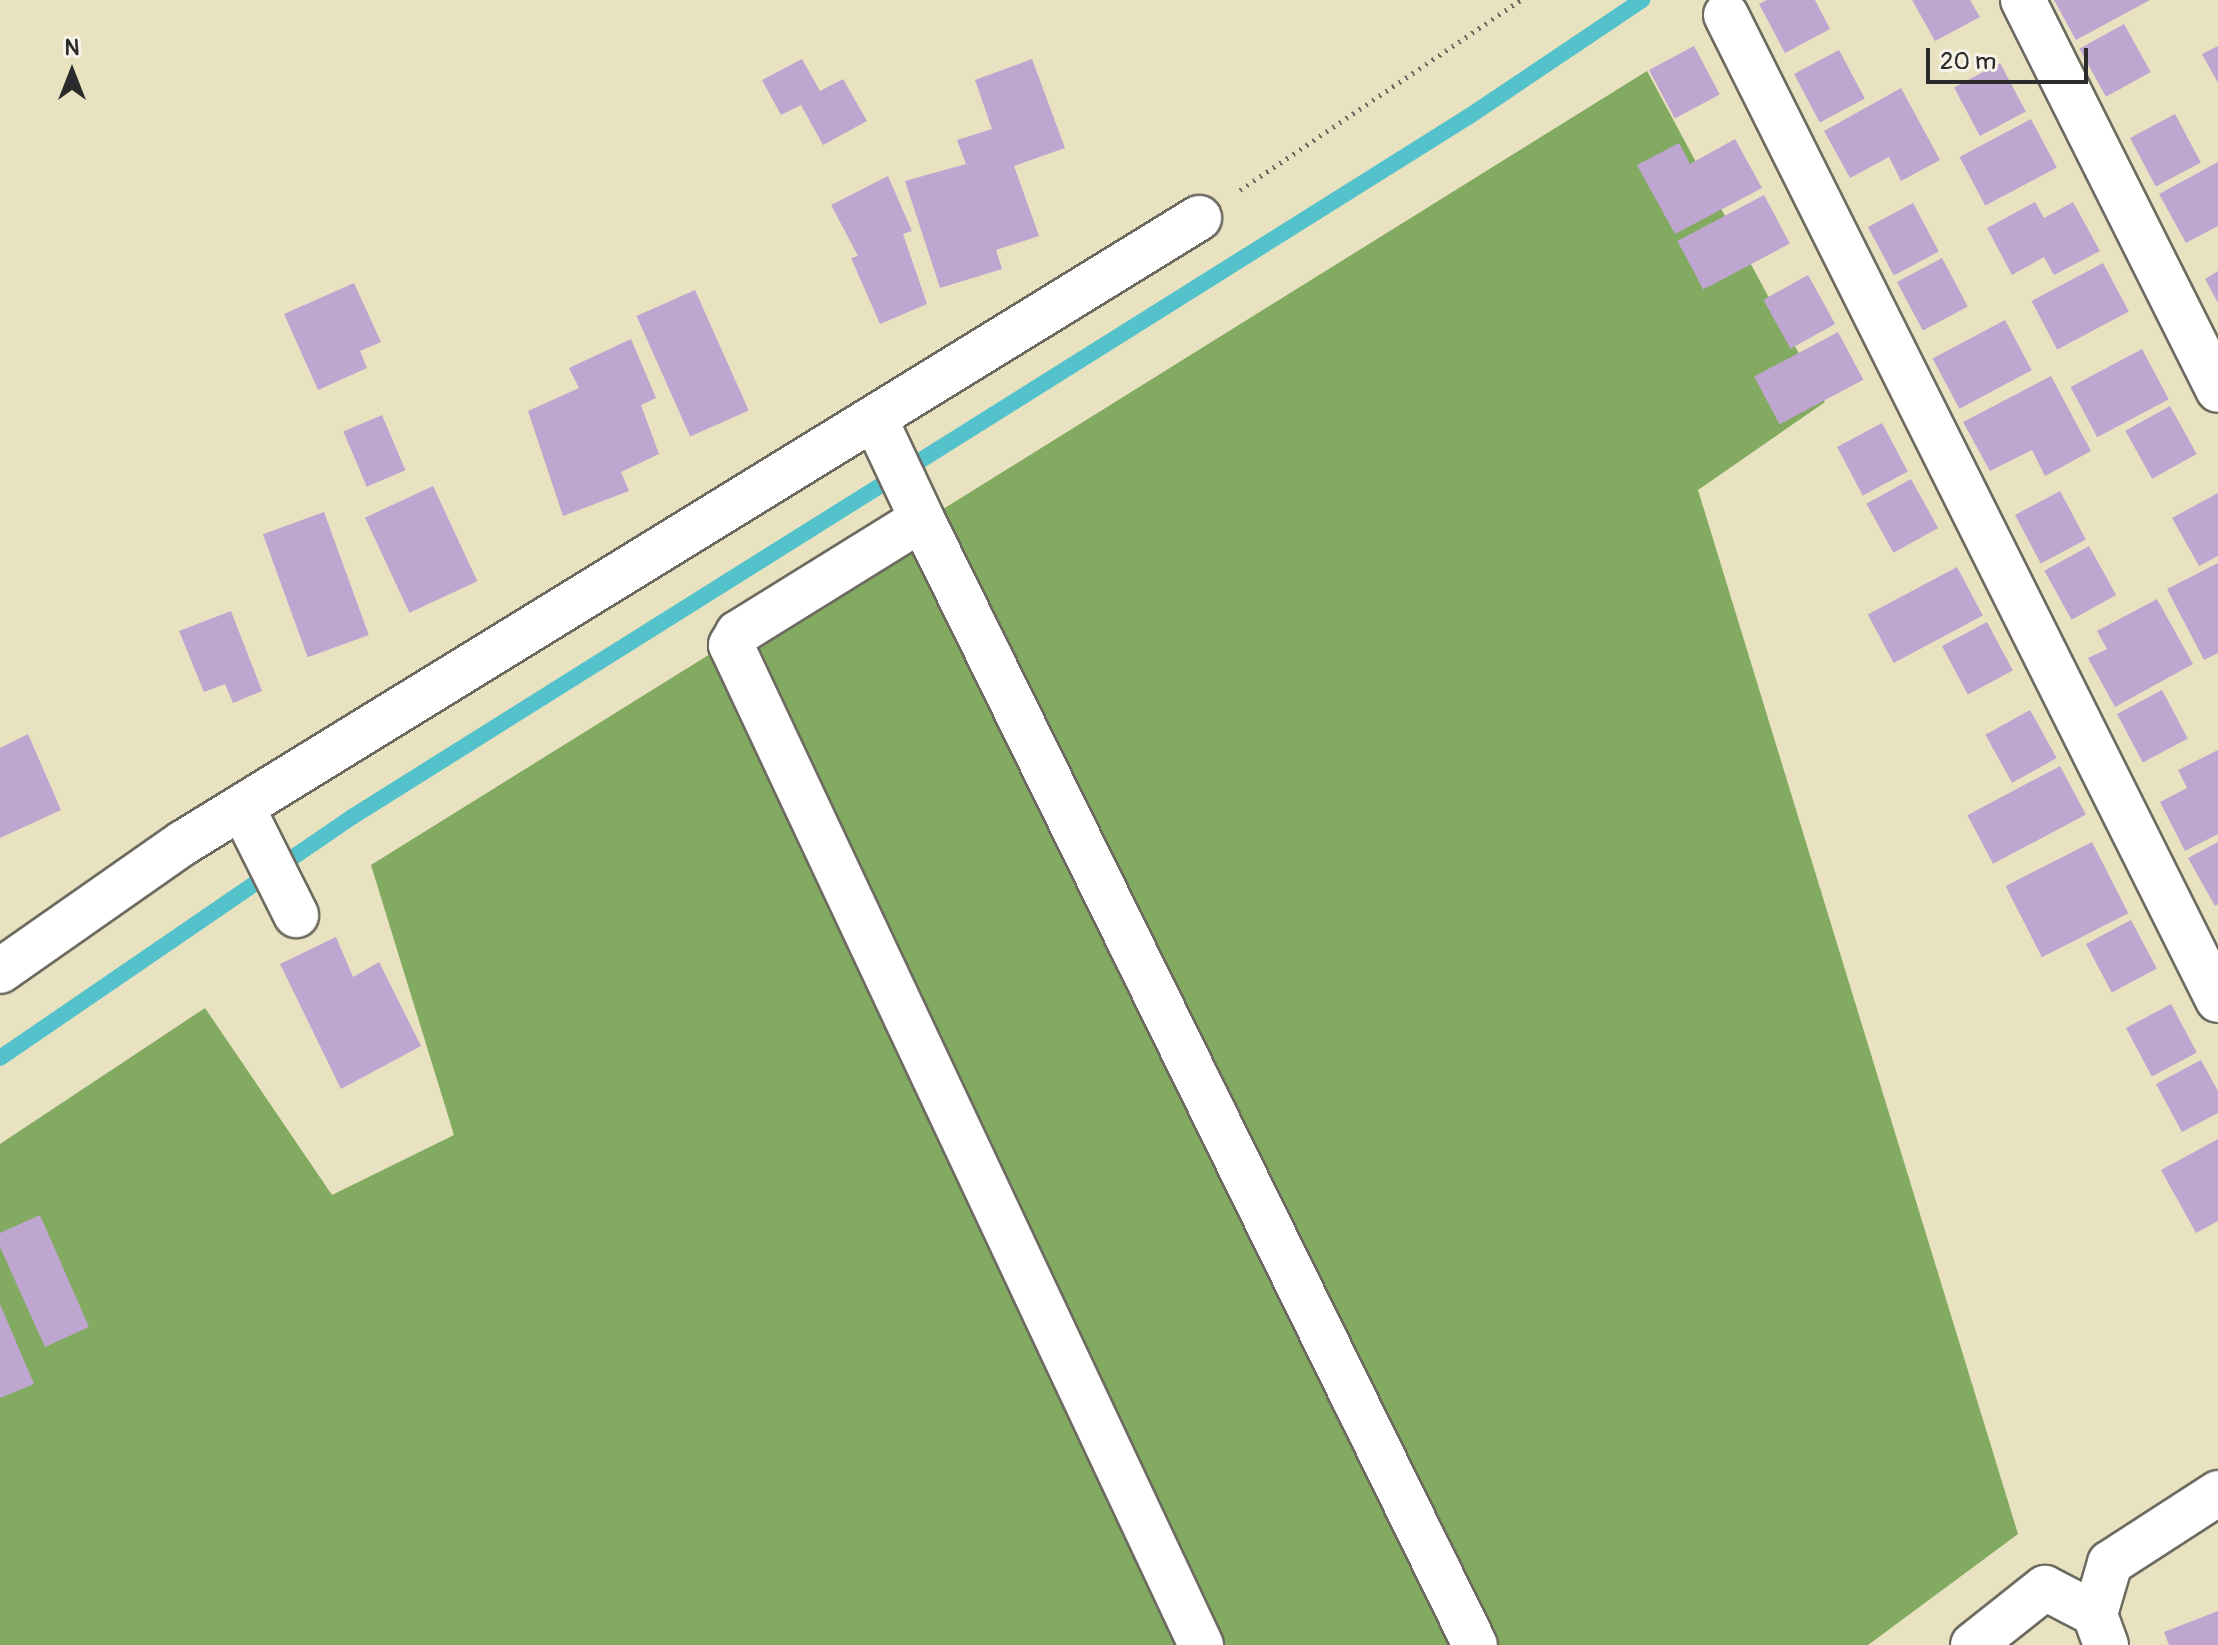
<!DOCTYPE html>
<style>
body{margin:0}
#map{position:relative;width:2218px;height:1645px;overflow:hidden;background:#e8e2c1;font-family:Pangolin,sans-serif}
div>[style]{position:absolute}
.forest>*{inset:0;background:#82aa61}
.stream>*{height:16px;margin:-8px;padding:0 8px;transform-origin:8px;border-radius:8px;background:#54c2cb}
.building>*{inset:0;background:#bfa6d0;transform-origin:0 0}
.path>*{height:5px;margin-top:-2.5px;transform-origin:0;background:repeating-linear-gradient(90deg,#6d6b60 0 2px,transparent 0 8px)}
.roads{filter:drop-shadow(2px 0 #6d6b60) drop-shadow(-2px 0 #6d6b60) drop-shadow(0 2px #6d6b60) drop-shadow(0 -2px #6d6b60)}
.minor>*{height:44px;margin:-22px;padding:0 22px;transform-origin:22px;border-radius:22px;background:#fff}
span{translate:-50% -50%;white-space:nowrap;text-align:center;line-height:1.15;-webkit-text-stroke:7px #f7f3e8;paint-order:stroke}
.north{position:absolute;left:32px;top:32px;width:80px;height:80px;-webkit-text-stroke:6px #f7f3e8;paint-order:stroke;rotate:0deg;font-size:22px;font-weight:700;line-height:32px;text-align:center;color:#2b2b2b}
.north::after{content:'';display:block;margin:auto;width:28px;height:36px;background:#2b2b2b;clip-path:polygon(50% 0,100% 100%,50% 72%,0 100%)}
.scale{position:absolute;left:1926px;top:48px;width:162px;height:36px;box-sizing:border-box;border:4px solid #2b2b2b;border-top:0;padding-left:10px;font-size:24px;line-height:28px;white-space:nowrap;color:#2b2b2b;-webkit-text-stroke:6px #f7f3e8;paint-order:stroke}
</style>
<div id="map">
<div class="forest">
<i style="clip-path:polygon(1647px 71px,1825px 402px,1698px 490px,2018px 1534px,1868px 1645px,0 1645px,0 1144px,205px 1008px,332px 1195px,454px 1135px,371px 865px)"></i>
</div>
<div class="stream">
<i style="left:0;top:1058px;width:427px;rotate:-34.4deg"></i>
<i style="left:352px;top:817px;width:1317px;rotate:-32.1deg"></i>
<i style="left:1468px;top:117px;width:210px;rotate:-33.9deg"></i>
</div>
<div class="building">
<i style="clip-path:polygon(1767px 0,1815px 0,1830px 29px,1785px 53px,1759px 4px)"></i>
<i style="clip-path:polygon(1912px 0,1970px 0,1980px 17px,1935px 41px)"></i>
<i style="clip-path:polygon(2054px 0,2150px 0,2076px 40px)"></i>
<i style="left:2124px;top:24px;width:55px;height:51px;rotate:61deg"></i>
<i style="left:1694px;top:46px;width:55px;height:51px;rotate:62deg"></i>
<i style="clip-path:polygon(2218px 46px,2218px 83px,2202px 54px)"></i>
<i style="left:1839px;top:50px;width:55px;height:51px;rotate:62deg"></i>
<i style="clip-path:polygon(802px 59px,820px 91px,843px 79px,867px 121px,823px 145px,801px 105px,781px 115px,762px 80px)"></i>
<i style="clip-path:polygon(1032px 59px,1065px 148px,1014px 166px,1039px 236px,996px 250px,1002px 269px,940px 288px,905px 181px,966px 164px,957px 140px,992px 129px,975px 80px)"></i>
<i style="left:2000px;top:63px;width:55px;height:52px;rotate:62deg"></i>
<i style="clip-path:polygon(1901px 88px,1940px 160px,1901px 181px,1889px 157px,1850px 178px,1824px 131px)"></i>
<i style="left:2175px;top:114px;width:55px;height:51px;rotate:62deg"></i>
<i style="left:2031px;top:119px;width:55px;height:81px;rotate:62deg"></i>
<i style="clip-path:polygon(1735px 139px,1762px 188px,1675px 234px,1637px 165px,1679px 143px,1690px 164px)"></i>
<i style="clip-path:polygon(2218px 162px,2218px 226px,2186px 243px,2159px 194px)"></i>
<i style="clip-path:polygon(888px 176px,912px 231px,903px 234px,927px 304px,880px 324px,851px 258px,858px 256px,831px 205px)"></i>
<i style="left:1764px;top:195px;width:55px;height:98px;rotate:62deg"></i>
<i style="clip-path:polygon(2035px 202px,2044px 218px,2073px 202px,2100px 251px,2054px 275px,2044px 257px,2012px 275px,1987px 228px)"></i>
<i style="left:1913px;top:203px;width:55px;height:51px;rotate:62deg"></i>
<i style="left:1942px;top:258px;width:55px;height:51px;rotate:62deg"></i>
<i style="left:2103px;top:263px;width:55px;height:81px;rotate:62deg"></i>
<i style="clip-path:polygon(2218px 271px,2218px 303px,2205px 279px)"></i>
<i style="left:1808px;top:275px;width:56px;height:51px;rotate:61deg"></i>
<i style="clip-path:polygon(354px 283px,381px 342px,360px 351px,367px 368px,318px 390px,284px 314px)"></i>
<i style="left:695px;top:290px;width:132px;height:64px;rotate:66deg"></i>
<i style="left:2005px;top:320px;width:57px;height:82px;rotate:62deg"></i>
<i style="left:1838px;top:332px;width:54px;height:95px;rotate:62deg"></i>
<i style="clip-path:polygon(631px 339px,656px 398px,641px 405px,659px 454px,621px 472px,629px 491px,563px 516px,528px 411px,579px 388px,569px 368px)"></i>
<i style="left:2142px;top:349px;width:57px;height:81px;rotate:62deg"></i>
<i style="clip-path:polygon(2051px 376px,2091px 451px,2045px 476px,2032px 450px,1990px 471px,1963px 422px)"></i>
<i style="left:2170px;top:406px;width:55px;height:51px;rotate:61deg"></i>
<i style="left:382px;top:415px;width:60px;height:42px;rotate:67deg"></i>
<i style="left:1882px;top:423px;width:55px;height:51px;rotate:62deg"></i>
<i style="left:1911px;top:479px;width:56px;height:51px;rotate:61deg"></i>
<i style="left:433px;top:486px;width:105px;height:75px;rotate:65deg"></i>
<i style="left:2060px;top:491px;width:55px;height:51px;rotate:62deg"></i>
<i style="clip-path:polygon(2218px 493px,2218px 556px,2199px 566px,2172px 518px)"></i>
<i style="left:324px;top:512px;width:131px;height:65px;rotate:70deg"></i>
<i style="left:2089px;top:546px;width:56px;height:51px;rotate:61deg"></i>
<i style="clip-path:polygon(2218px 563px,2218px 653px,2204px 660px,2167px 589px)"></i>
<i style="left:1957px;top:567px;width:55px;height:101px;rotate:62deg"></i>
<i style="clip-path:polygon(2157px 599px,2193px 664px,2115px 707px,2088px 658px,2107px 649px,2097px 631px)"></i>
<i style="clip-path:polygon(231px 611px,262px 691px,233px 703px,225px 684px,204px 692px,179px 631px)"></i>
<i style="left:1987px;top:622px;width:55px;height:51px;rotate:62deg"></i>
<i style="left:2162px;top:690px;width:55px;height:51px;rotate:62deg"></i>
<i style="left:2030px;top:710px;width:55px;height:51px;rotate:61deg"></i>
<i style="clip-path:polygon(28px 734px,61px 810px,0 838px,0 748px)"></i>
<i style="clip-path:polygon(2218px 750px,2218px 834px,2185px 851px,2160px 802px,2187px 788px,2178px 770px)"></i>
<i style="left:2060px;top:766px;width:55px;height:105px;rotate:62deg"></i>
<i style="left:2092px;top:842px;width:80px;height:97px;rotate:63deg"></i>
<i style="clip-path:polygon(2218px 842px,2218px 904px,2215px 906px,2188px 858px)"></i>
<i style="left:2131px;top:920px;width:55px;height:51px;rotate:62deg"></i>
<i style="clip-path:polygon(336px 937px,353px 977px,379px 962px,421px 1046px,341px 1089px,280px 964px)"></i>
<i style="left:2171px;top:1004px;width:55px;height:51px;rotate:62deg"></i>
<i style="clip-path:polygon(2201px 1060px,2218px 1091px,2218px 1113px,2182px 1132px,2156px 1084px)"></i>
<i style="clip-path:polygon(2218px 1139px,2218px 1221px,2196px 1233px,2161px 1170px)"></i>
<i style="clip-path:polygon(40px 1215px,89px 1327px,45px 1347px,0 1247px,0 1233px)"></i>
<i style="clip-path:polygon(0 1304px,34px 1384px,0 1398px)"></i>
<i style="clip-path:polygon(2218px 1611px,2218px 1645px,2169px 1645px,2164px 1632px)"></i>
</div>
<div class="path">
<i style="left:1240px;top:190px;width:339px;rotate:-34.1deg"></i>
</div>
<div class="roads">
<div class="minor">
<i style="left:2023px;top:0;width:436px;rotate:63.4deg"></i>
<i style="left:1726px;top:15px;width:1101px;rotate:63.46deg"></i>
<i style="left:875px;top:419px;width:110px;rotate:64.8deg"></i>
<i style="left:242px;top:807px;width:121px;rotate:63.4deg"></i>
<i style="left:0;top:971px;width:223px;rotate:-35deg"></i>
<i style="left:183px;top:843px;width:1193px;rotate:-31.6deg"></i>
<i style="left:1201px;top:1645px;width:1105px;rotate:-115.17deg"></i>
<i style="left:731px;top:645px;width:14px;rotate:-60deg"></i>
<i style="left:738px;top:633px;width:216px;rotate:-31.8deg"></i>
<i style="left:922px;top:519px;width:1254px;rotate:63.84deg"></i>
<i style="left:1973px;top:1645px;width:92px;rotate:-38.4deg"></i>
<i style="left:2045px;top:1588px;width:56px;rotate:27.5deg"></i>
<i style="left:2106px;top:1645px;width:33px;rotate:-110deg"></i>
<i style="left:2095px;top:1614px;width:53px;rotate:-73.6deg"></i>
<i style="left:2110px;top:1563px;width:129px;rotate:-32.9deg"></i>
</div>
</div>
<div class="north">N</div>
<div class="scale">20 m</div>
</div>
